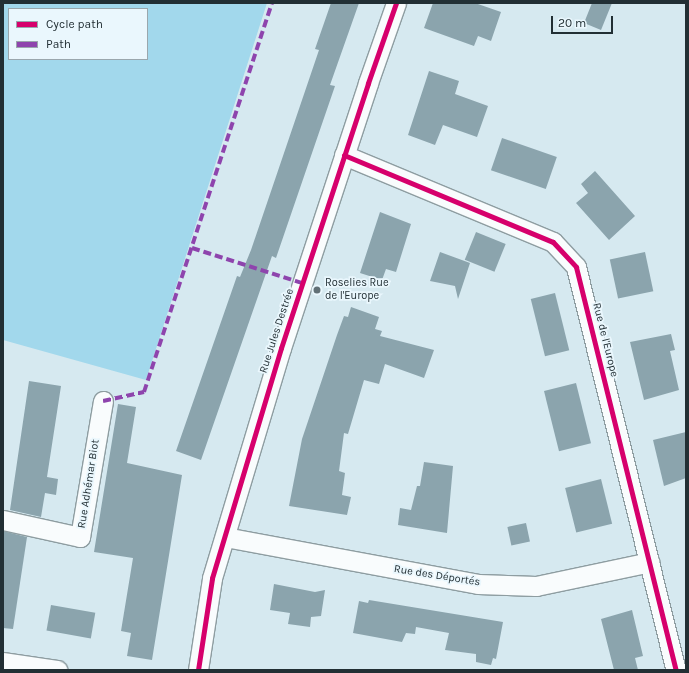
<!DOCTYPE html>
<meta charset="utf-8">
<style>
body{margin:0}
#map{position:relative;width:689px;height:673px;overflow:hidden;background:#d6e9f0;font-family:Karla,sans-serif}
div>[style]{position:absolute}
.green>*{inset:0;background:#a2d8ec}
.building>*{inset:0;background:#8ba4ad;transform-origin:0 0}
.roads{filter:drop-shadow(1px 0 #8e9da1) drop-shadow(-1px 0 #8e9da1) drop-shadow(0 1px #8e9da1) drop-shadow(0 -1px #8e9da1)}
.minor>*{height:19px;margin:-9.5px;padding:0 9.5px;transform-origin:9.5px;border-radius:9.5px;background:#f9fcfd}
.quiet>*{height:4px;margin-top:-2px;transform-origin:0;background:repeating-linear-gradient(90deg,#8e44ad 0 8px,transparent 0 12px)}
.cycleway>*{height:5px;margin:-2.5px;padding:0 2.5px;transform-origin:2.5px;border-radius:2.5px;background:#d6006c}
.dots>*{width:11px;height:11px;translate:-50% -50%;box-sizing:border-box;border:2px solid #eaf7fd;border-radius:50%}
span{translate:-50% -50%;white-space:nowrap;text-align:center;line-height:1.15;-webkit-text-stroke:3.5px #eaf7fd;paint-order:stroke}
.poi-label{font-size:11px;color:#222f34}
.left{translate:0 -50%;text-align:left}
.street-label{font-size:11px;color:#222f34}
.frame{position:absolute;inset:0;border:4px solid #222f34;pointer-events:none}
.legend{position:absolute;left:8px;top:8px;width:140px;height:52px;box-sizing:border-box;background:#eaf7fd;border:1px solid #9aa7ad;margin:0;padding:5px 7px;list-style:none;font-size:12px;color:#222f34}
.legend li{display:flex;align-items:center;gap:8px;height:20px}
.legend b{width:20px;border:1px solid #9aa7ad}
.scale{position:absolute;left:551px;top:16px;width:62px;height:18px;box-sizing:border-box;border:2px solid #222f34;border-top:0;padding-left:5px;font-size:12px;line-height:14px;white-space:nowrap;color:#222f34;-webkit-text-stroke:3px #eaf7fd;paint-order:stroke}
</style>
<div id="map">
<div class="green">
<i style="clip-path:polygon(evenodd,3px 3px,267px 3px,146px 380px,3px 340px,3px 3px,9px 9px,147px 9px,147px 59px,9px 59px,9px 9px)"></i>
</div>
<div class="building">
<i style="clip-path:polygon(331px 3px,359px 3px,330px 85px,335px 86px,276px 258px,272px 256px,201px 460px,176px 451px,237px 276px,240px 277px,251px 250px,319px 50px,315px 49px)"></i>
<i style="clip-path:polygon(433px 3px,475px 3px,501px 12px,491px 41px,478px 36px,474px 46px,424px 28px)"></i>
<i style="clip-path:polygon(592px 3px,612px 3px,601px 30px,584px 23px)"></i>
<i style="clip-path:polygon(429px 71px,459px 81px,455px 94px,488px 106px,477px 137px,443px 125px,435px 145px,408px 135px)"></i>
<i style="left:502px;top:138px;width:58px;height:34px;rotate:19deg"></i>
<i style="clip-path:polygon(595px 171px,635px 216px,609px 240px,576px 203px,588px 193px,581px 184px)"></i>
<i style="clip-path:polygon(380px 212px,411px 224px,396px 272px,386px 269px,382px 280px,360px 273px)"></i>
<i style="left:476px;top:232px;width:32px;height:30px;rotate:22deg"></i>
<i style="clip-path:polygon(440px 252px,470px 263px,458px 299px,455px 286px,430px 281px)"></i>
<i style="left:645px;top:252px;width:40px;height:36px;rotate:78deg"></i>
<i style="left:555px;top:293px;width:59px;height:25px;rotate:76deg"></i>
<i style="clip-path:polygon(351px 307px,379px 317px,375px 329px,382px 331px,380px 336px,434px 350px,424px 378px,385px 364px,379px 384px,364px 380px,348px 434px,344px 433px,339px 471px,345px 473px,342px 495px,351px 497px,347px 515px,289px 506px,302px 439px,337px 335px,344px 316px,348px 317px)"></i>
<i style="clip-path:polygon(671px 334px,675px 350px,670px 351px,679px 390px,644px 400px,630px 342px)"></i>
<i style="clip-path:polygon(29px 381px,61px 386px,47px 477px,58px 479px,56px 495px,45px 493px,41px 517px,10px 510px)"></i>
<i style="left:576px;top:383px;width:62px;height:33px;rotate:76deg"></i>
<i style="clip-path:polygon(118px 404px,136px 407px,127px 463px,182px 475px,152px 660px,127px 656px,131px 633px,121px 631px,133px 558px,94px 552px)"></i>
<i style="clip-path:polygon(686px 432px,686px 478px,664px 486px,653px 440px)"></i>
<i style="clip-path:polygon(424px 462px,453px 466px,447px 533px,398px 525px,400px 508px,411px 510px,417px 486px,420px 486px)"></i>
<i style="left:601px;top:479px;width:46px;height:37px;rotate:76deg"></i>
<i style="left:526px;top:523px;width:19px;height:19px;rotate:78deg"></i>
<i style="clip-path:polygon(3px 531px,27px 537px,13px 629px,3px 628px)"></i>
<i style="clip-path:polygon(274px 584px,315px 592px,325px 590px,321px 616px,311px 617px,310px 627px,288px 624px,290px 613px,270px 610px)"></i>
<i style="clip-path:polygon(369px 600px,503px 622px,496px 659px,493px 658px,491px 665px,476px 662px,476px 654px,445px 650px,449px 633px,416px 627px,415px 634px,406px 633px,402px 642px,353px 633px,359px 601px,368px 603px)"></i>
<i style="left:51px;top:605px;width:45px;height:26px;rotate:10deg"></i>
<i style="clip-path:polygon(632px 610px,643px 656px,635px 658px,638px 670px,614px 670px,601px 619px)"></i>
</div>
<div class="roads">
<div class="minor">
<i style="left:344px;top:155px;width:226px;rotate:22.6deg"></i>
<i style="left:553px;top:242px;width:34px;rotate:47deg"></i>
<i style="left:576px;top:267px;width:415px;rotate:76.1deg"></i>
<i style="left:3px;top:520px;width:79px;rotate:12.4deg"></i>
<i style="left:80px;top:537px;width:138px;rotate:-80.4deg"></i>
<i style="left:225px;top:537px;width:257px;rotate:10.5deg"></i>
<i style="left:478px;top:584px;width:58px;rotate:2deg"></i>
<i style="left:536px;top:586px;width:116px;rotate:-11.9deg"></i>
<i style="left:3px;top:662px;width:55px;rotate:8.4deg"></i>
<i style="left:198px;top:670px;width:93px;rotate:-81.3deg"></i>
<i style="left:212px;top:578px;width:240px;rotate:-73.3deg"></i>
<i style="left:281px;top:348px;width:279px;rotate:-71.8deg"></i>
<i style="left:368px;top:83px;width:85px;rotate:-70.7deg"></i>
</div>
</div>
<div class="quiet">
<i style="left:192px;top:248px;width:115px;rotate:17.7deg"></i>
<i style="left:103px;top:401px;width:42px;rotate:-12.4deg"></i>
<i style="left:144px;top:392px;width:410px;rotate:-71.8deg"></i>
</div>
<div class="cycleway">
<i style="left:344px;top:155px;width:226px;rotate:22.6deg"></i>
<i style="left:553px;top:242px;width:34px;rotate:47deg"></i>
<i style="left:576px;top:267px;width:415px;rotate:76.1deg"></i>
<i style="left:198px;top:670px;width:93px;rotate:-81.3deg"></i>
<i style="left:212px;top:578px;width:240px;rotate:-73.3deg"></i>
<i style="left:281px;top:348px;width:279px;rotate:-71.8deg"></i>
<i style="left:368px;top:83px;width:85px;rotate:-70.7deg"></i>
</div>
<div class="dots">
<i style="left:317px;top:290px;background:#617076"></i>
</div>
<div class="poi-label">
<span class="left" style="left:325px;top:290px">Roselies Rue<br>de l'Europe</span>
</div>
<div class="street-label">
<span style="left:277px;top:331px;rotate:-72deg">Rue Jules Destrée</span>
<span style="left:605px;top:340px;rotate:76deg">Rue de l'Europe</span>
<span style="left:89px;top:484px;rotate:-81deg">Rue Adhémar Biot</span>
<span style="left:437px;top:576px;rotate:9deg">Rue des Déportés</span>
</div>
<div class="frame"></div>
<ul class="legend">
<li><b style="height:5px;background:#d6006c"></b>Cycle path</li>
<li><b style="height:5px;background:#8e44ad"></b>Path</li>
</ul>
<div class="scale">20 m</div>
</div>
